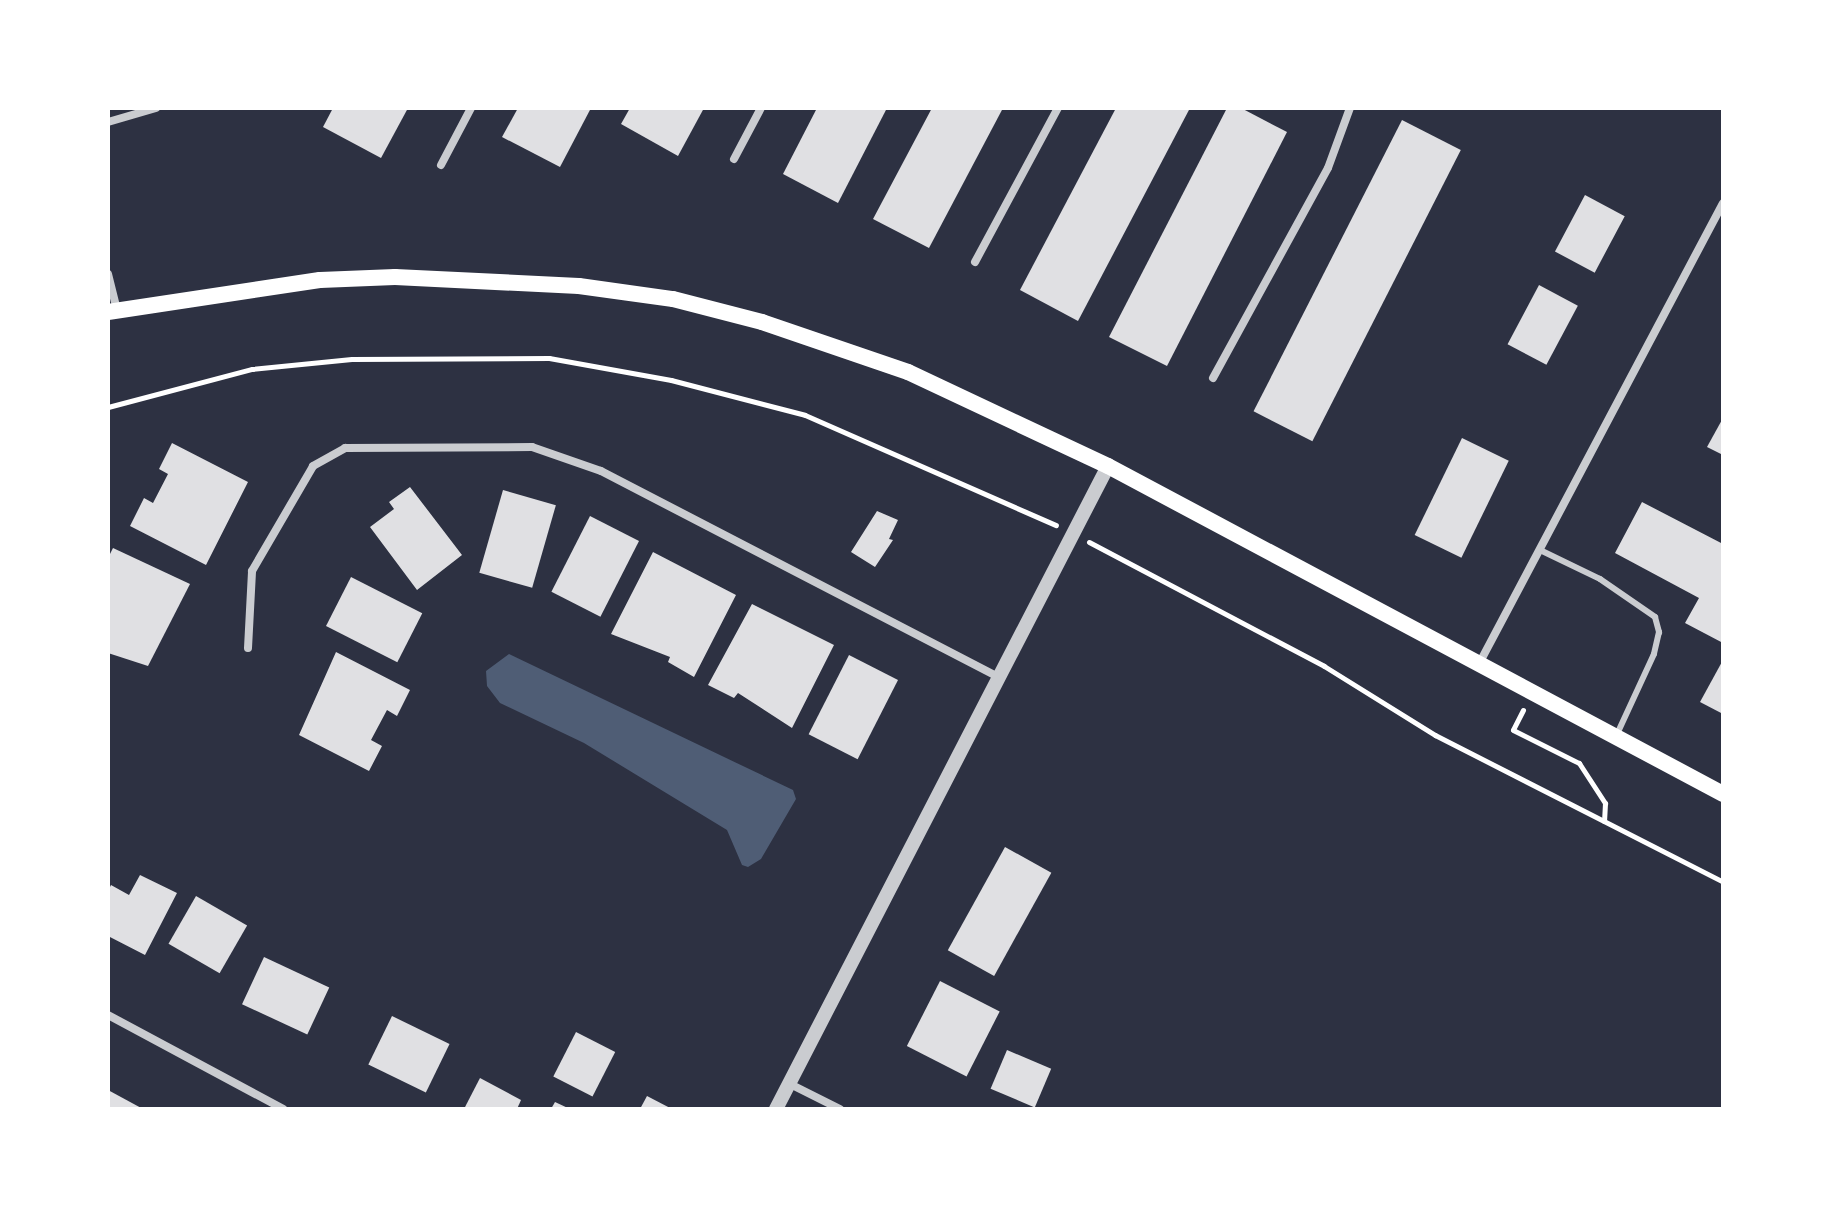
<!DOCTYPE html>
<style>
body{margin:0}
#map{position:relative;width:1831px;height:1217px;overflow:hidden;background:#2d3142;font-family:"Fira Sans Condensed",sans-serif}
div>[style]{position:absolute}
.water>*{inset:0;background:#4f5d75}
.building>*{inset:0;background:#e0e0e3;transform-origin:0 0}
.path>*{height:5px;margin:-2.5px;padding:0 2.5px;transform-origin:2.5px;border-radius:2.5px;background:#fff}
.service>*{height:6px;margin:-3px;padding:0 3px;transform-origin:3px;border-radius:3px;background:#caccd0}
.minor>*{height:8px;margin:-4px;padding:0 4px;transform-origin:4px;border-radius:4px;background:#caccd0}
.tertiary>*{height:14px;margin:-7px;padding:0 7px;transform-origin:7px;border-radius:7px;background:#caccd0}
.secondary>*{height:16px;margin:-8px;padding:0 8px;transform-origin:8px;border-radius:8px;background:#fff}
span{translate:-50% -50%;white-space:nowrap;text-align:center;line-height:1.15;-webkit-text-stroke:6px #fff;paint-order:stroke}
.frame{position:absolute;inset:0;border:110px solid #fff;pointer-events:none}
</style>
<div id="map">
<div class="water">
<i style="clip-path:polygon(509px 654px,793px 790px,796px 799px,761px 859px,748px 867px,742px 865px,727px 830px,584px 743px,500px 703px,487px 686px,486px 671px)"></i>
</div>
<div class="building">
<i style="clip-path:polygon(333px 108px,408px 108px,381px 158px,323px 127px)"></i>
<i style="clip-path:polygon(518px 108px,591px 108px,560px 167px,502px 137px)"></i>
<i style="clip-path:polygon(630px 108px,704px 108px,678px 156px,621px 124px)"></i>
<i style="clip-path:polygon(817px 108px,887px 108px,838px 203px,783px 174px)"></i>
<i style="clip-path:polygon(932px 108px,1003px 108px,929px 248px,873px 219px)"></i>
<i style="clip-path:polygon(1116px 108px,1190px 108px,1078px 321px,1020px 290px)"></i>
<i style="clip-path:polygon(1227px 108px,1241px 108px,1287px 132px,1167px 366px,1109px 337px)"></i>
<i style="left:1402px;top:120px;width:66px;height:327px;rotate:27deg"></i>
<i style="left:1585px;top:195px;width:45px;height:64px;rotate:28deg"></i>
<i style="left:1539px;top:285px;width:44px;height:67px;rotate:28deg"></i>
<i style="clip-path:polygon(1723px 418px,1723px 455px,1707px 447px)"></i>
<i style="left:1462px;top:438px;width:52px;height:108px;rotate:26deg"></i>
<i style="clip-path:polygon(172px 443px,248px 482px,206px 565px,130px 526px,144px 498px,153px 503px,168px 474px,159px 469px)"></i>
<i style="clip-path:polygon(410px 487px,462px 555px,417px 590px,370px 527px,394px 509px,389px 502px)"></i>
<i style="left:503px;top:490px;width:55px;height:86px;rotate:16deg"></i>
<i style="clip-path:polygon(1642px 502px,1723px 544px,1723px 643px,1685px 623px,1699px 598px,1615px 553px)"></i>
<i style="clip-path:polygon(877px 511px,898px 520px,889px 539px,893px 540px,875px 567px,851px 552px)"></i>
<i style="left:590px;top:516px;width:55px;height:85px;rotate:27deg"></i>
<i style="clip-path:polygon(113px 548px,190px 584px,148px 666px,108px 653px,108px 558px)"></i>
<i style="clip-path:polygon(653px 552px,736px 595px,694px 677px,668px 662px,670px 657px,611px 634px)"></i>
<i style="left:351px;top:577px;width:80px;height:55px;rotate:27deg"></i>
<i style="clip-path:polygon(752px 604px,834px 645px,792px 728px,738px 693px,734px 698px,708px 685px)"></i>
<i style="clip-path:polygon(336px 652px,410px 690px,397px 716px,387px 710px,371px 740px,382px 746px,369px 771px,299px 735px)"></i>
<i style="left:849px;top:655px;width:55px;height:89px;rotate:27deg"></i>
<i style="clip-path:polygon(1723px 660px,1723px 714px,1700px 702px)"></i>
<i style="left:1005px;top:847px;width:53px;height:118px;rotate:29deg"></i>
<i style="clip-path:polygon(140px 875px,177px 893px,145px 955px,108px 936px,108px 891px,111px 885px,129px 895px)"></i>
<i style="left:196px;top:896px;width:59px;height:55px;rotate:30deg"></i>
<i style="left:264px;top:957px;width:72px;height:52px;rotate:25deg"></i>
<i style="left:940px;top:981px;width:67px;height:73px;rotate:27deg"></i>
<i style="left:392px;top:1016px;width:64px;height:54px;rotate:26deg"></i>
<i style="left:576px;top:1032px;width:44px;height:50px;rotate:27deg"></i>
<i style="left:1007px;top:1050px;width:48px;height:42px;rotate:23deg"></i>
<i style="clip-path:polygon(480px 1078px,521px 1100px,517px 1109px,464px 1109px)"></i>
<i style="clip-path:polygon(108px 1090px,143px 1109px,108px 1109px)"></i>
<i style="clip-path:polygon(647px 1096px,672px 1109px,640px 1109px)"></i>
<i style="clip-path:polygon(555px 1102px,570px 1109px,551px 1109px)"></i>
</div>
<div class="path">
<i style="left:108px;top:407px;width:149px;rotate:-14.8deg"></i>
<i style="left:252px;top:369px;width:100px;rotate:-5.7deg"></i>
<i style="left:352px;top:359px;width:197px;rotate:-0.3deg"></i>
<i style="left:549px;top:358px;width:124px;rotate:10.2deg"></i>
<i style="left:671px;top:380px;width:138px;rotate:14.6deg"></i>
<i style="left:805px;top:415px;width:274px;rotate:23.7deg"></i>
<i style="left:1089px;top:542px;width:266px;rotate:27.8deg"></i>
<i style="left:1324px;top:666px;width:131px;rotate:31.9deg"></i>
<i style="left:1435px;top:735px;width:323px;rotate:27deg"></i>
<i style="left:1523px;top:710px;width:22px;rotate:117deg"></i>
<i style="left:1513px;top:730px;width:74px;rotate:26.6deg"></i>
<i style="left:1579px;top:763px;width:48px;rotate:57deg"></i>
<i style="left:1605px;top:803px;width:18px;rotate:93deg"></i>
</div>
<div class="service">
<i style="left:1540px;top:550px;width:67px;rotate:25.8deg"></i>
<i style="left:1600px;top:579px;width:67px;rotate:34.6deg"></i>
<i style="left:1655px;top:617px;width:16px;rotate:75deg"></i>
<i style="left:1659px;top:632px;width:23px;rotate:103deg"></i>
<i style="left:1654px;top:654px;width:88px;rotate:114.8deg"></i>
</div>
<div class="minor">
<i style="left:108px;top:122px;width:50px;rotate:-16.3deg"></i>
<i style="left:734px;top:159px;width:58px;rotate:-62.1deg"></i>
<i style="left:441px;top:165px;width:64px;rotate:-62.2deg"></i>
<i style="left:975px;top:262px;width:175px;rotate:-61.7deg"></i>
<i style="left:108px;top:274px;width:36px;rotate:76deg"></i>
<i style="left:1213px;top:378px;width:239px;rotate:-61.3deg"></i>
<i style="left:1328px;top:168px;width:64px;rotate:-69.9deg"></i>
<i style="left:248px;top:648px;width:77px;rotate:-87deg"></i>
<i style="left:252px;top:571px;width:121px;rotate:-59.8deg"></i>
<i style="left:313px;top:466px;width:37px;rotate:-29deg"></i>
<i style="left:345px;top:448px;width:187px;rotate:-0.3deg"></i>
<i style="left:532px;top:447px;width:73px;rotate:19.2deg"></i>
<i style="left:601px;top:471px;width:447px;rotate:27.4deg"></i>
<i style="left:1480px;top:662px;width:519px;rotate:-62.1deg"></i>
<i style="left:108px;top:1015px;width:199px;rotate:28.2deg"></i>
<i style="left:788px;top:1083px;width:58px;rotate:26.6deg"></i>
</div>
<div class="tertiary">
<i style="left:776px;top:1109px;width:724px;rotate:-62.69deg"></i>
</div>
<div class="secondary">
<i style="left:108px;top:312px;width:214px;rotate:-8.6deg"></i>
<i style="left:320px;top:280px;width:75px;rotate:-2.3deg"></i>
<i style="left:395px;top:277px;width:184px;rotate:2.8deg"></i>
<i style="left:579px;top:286px;width:95px;rotate:7.9deg"></i>
<i style="left:673px;top:299px;width:92px;rotate:14.5deg"></i>
<i style="left:762px;top:322px;width:154px;rotate:18.9deg"></i>
<i style="left:908px;top:372px;width:221px;rotate:25.2deg"></i>
<i style="left:1108px;top:466px;width:697px;rotate:28.07deg"></i>
</div>
<div class="frame"></div>
</div>
